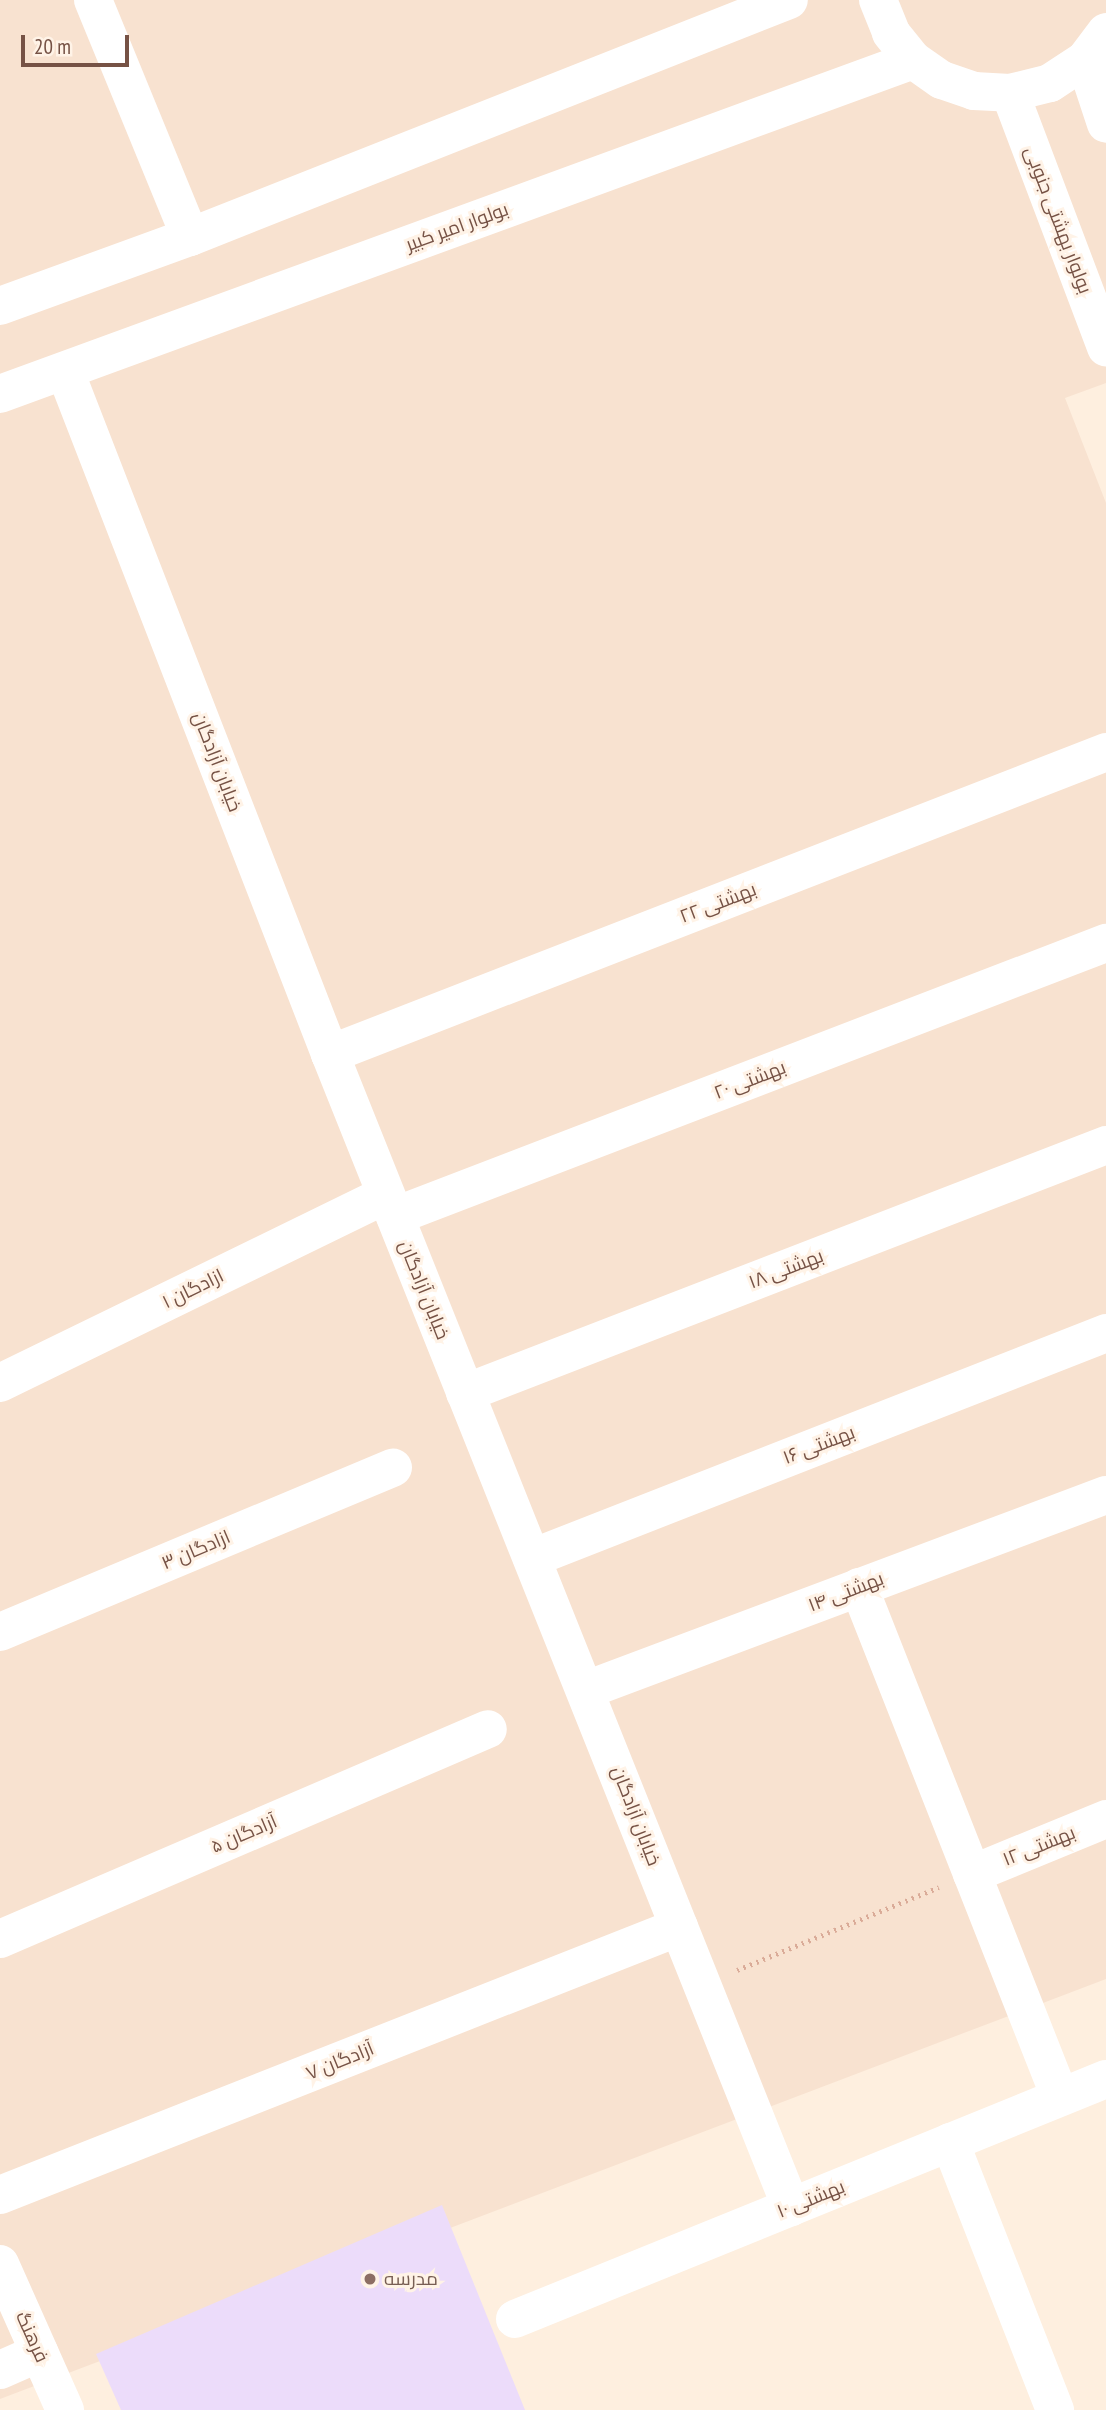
<!DOCTYPE html>
<meta charset="utf-8">
<style>
body{margin:0}
#map{position:relative;width:1106px;height:2410px;overflow:hidden;background:#feefdf;font-family:"PT Sans Narrow",Cairo,sans-serif}
div>[style]{position:absolute}
.residential>*{inset:0;background:#f8e2d0}
.education>*{inset:0;background:#ecdcfa}
.path>*{height:4.5px;margin-top:-2.25px;transform-origin:0;background:repeating-linear-gradient(90deg,#daab98 0 2px,transparent 0 7px)}
.street>*{height:38px;margin:-19px;padding:0 19px;transform-origin:19px;border-radius:19px;background:#fff}
.secondary>*{height:38px;margin:-19px;padding:0 19px;transform-origin:19px;border-radius:19px;background:#fff}
.dots>*{width:19px;height:19px;translate:-50% -50%;box-sizing:border-box;border:4px solid #fff3e7;border-radius:50%}
span{translate:-50% -50%;white-space:nowrap;text-align:center;line-height:1.15;-webkit-text-stroke:6px #fff3e7;paint-order:stroke}
.street-label{font-size:19px;color:#765245}
.education-label{font-size:19px;color:#785e54}
.left{translate:0 -50%;text-align:left}
.scale{position:absolute;left:21px;top:35px;width:108px;height:32px;box-sizing:border-box;border:4px solid #765245;border-top:0;padding-left:9px;font-size:21px;line-height:24px;white-space:nowrap;color:#765245;-webkit-text-stroke:5px #fff3e7;paint-order:stroke}
</style>
<div id="map">
<div class="residential">
<i style="clip-path:polygon(0 0,1106px 0,1106px 383px,1065px 398px,1106px 503px,1106px 1979px,0 2399px)"></i>
</div>
<div class="education">
<i style="clip-path:polygon(442px 2205px,525px 2410px,121px 2410px,96px 2354px)"></i>
</div>
<div class="path">
<i style="left:737px;top:1970px;width:218px;rotate:-22.3deg"></i>
</div>
<div class="street">
<i style="left:93px;top:0;width:256px;rotate:67.7deg"></i>
<i style="left:330px;top:1054px;width:833px;rotate:-21.26deg"></i>
<i style="left:395px;top:1216px;width:762px;rotate:-21.01deg"></i>
<i style="left:0;top:1383px;width:429px;rotate:-26deg"></i>
<i style="left:465px;top:1393px;width:687px;rotate:-21.15deg"></i>
<i style="left:532px;top:1558px;width:617px;rotate:-21.4deg"></i>
<i style="left:859px;top:1587px;width:548px;rotate:68.49deg"></i>
<i style="left:0;top:1632px;width:426px;rotate:-22.7deg"></i>
<i style="left:972px;top:1874px;width:145px;rotate:-22.3deg"></i>
<i style="left:0;top:1939px;width:531px;rotate:-23.28deg"></i>
<i style="left:950px;top:2142px;width:288px;rotate:68.6deg"></i>
<i style="left:0;top:2195px;width:730px;rotate:-21.54deg"></i>
<i style="left:0;top:2370px;width:43px;rotate:-23.6deg"></i>
</div>
<div class="secondary">
<i style="left:878px;top:0;width:35px;rotate:68deg"></i>
<i style="left:891px;top:33px;width:35px;rotate:51deg"></i>
<i style="left:913px;top:60px;width:35px;rotate:35deg"></i>
<i style="left:942px;top:80px;width:34px;rotate:19deg"></i>
<i style="left:974px;top:91px;width:36px;rotate:3deg"></i>
<i style="left:1010px;top:93px;width:41px;rotate:-14deg"></i>
<i style="left:1050px;top:83px;width:42px;rotate:-33.3deg"></i>
<i style="left:1085px;top:60px;width:35px;rotate:-53deg"></i>
<i style="left:1085px;top:60px;width:67px;rotate:71.8deg"></i>
<i style="left:1010px;top:93px;width:272px;rotate:69.3deg"></i>
<i style="left:0;top:306px;width:202px;rotate:-20deg"></i>
<i style="left:190px;top:237px;width:644px;rotate:-21.59deg"></i>
<i style="left:65px;top:371px;width:733px;rotate:68.79deg"></i>
<i style="left:330px;top:1054px;width:1242px;rotate:68.21deg"></i>
<i style="left:0;top:394px;width:972px;rotate:-20.09deg"></i>
<i style="left:586px;top:1690px;width:555px;rotate:-20.56deg"></i>
<i style="left:0;top:2264px;width:160px;rotate:66deg"></i>
<i style="left:515px;top:2319px;width:638px;rotate:-22.1deg"></i>
</div>
<div class="dots">
<i style="left:370px;top:2279px;background:#8d6e63"></i>
</div>
<div class="street-label">
<span style="left:1058px;top:220px;rotate:69deg">بولوار بهشتی جنوبی</span>
<span style="left:457px;top:227px;rotate:-20deg">بولوار امیر کبیر</span>
<span style="left:217px;top:762px;rotate:69deg">خیابان آزادگان</span>
<span style="left:718px;top:903px;rotate:-21deg">بهشتی ۲۲</span>
<span style="left:750px;top:1080px;rotate:-21deg">بهشتی ۲۰</span>
<span style="left:786px;top:1269px;rotate:-21deg">بهشتی ۱۸</span>
<span style="left:193px;top:1289px;rotate:-26deg">ازادگان ۱</span>
<span style="left:424px;top:1290px;rotate:68deg">خیابان آزادگان</span>
<span style="left:819px;top:1445px;rotate:-21deg">بهشتی ۱۶</span>
<span style="left:196px;top:1550px;rotate:-23deg">ازادگان ۳</span>
<span style="left:846px;top:1592px;rotate:-21deg">بهشتی ۱۴</span>
<span style="left:636px;top:1816px;rotate:69deg">خیابان آزادگان</span>
<span style="left:244px;top:1834px;rotate:-23deg">آزادگان ۵</span>
<span style="left:1039px;top:1846px;rotate:-22deg">بهشتی ۱۲</span>
<span style="left:340px;top:2061px;rotate:-22deg">آزادگان ۷</span>
<span style="left:811px;top:2199px;rotate:-22deg">بهشتی ۱۰</span>
<span style="left:32px;top:2337px;rotate:66deg">فرهنگ</span>
</div>
<div class="education-label">
<span class="left" style="left:384px;top:2279px">مدرسه</span>
</div>
<div class="scale">20 m</div>
</div>
